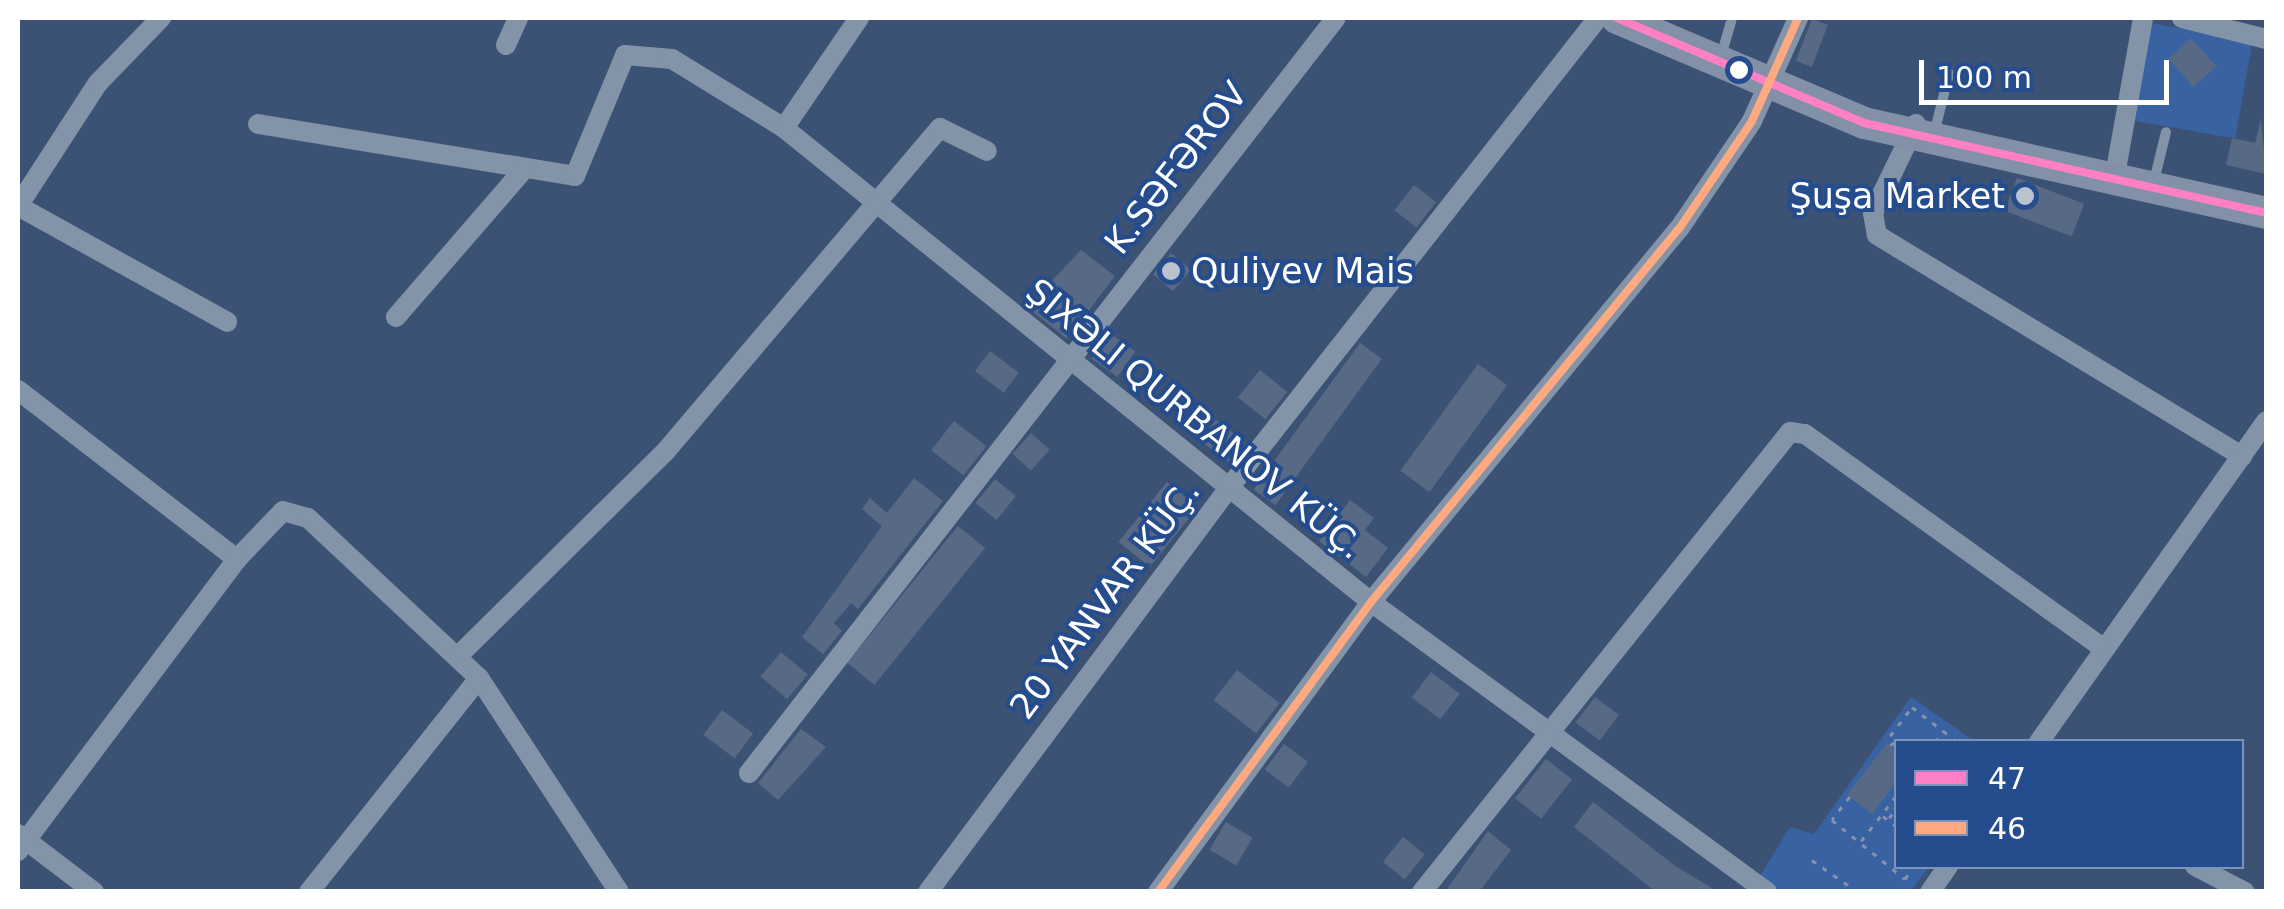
<!DOCTYPE html>
<meta charset="utf-8">
<style>
body{margin:0}
#map{position:relative;width:2284px;height:909px;overflow:hidden;background:#3c5275;font-family:"DejaVu Sans",sans-serif}
div>[style]{position:absolute}
.green>*{inset:0;background:#3962a2;transform-origin:0 0}
.building>*{inset:0;background:#586985;transform-origin:0 0}
.path>*{height:2.5px;margin-top:-1.25px;transform-origin:0;background:repeating-linear-gradient(90deg,#8393a8 0 5px,transparent 0 13px)}
.service>*{height:10px;margin:-5px;padding:0 5px;transform-origin:5px;border-radius:5px;background:#8393a8}
.minor>*{height:20px;margin:-10px;padding:0 10px;transform-origin:10px;border-radius:10px;background:#8393a8}
.primary>*{height:32px;margin:-16px;padding:0 16px;transform-origin:16px;border-radius:16px;background:#8291a7}
.bus-1>*{height:8px;margin:-4px;padding:0 4px;transform-origin:4px;border-radius:4px;background:#ff80c5}
.bus-2>*{height:8px;margin:-4px;padding:0 4px;transform-origin:4px;border-radius:4px;background:#ffa980}
.dots>*{width:28px;height:28px;translate:-50% -50%;box-sizing:border-box;border:5px solid #254c8c;border-radius:50%}
span{translate:-50% -50%;white-space:nowrap;text-align:center;line-height:1.15;-webkit-text-stroke:8px #254c8c;paint-order:stroke}
.street-label{font-size:35px;color:#fff}
.poi-label{font-size:35px;color:#fff}
.right{translate:-100% -50%;text-align:right}
.left{translate:0 -50%;text-align:left}
.frame{position:absolute;inset:0;border:20px solid #fff;pointer-events:none}
.legend{position:absolute;left:1894px;top:739px;width:350px;height:130px;box-sizing:border-box;background:#254c8c;border:2px solid #7c94ba;margin:0;padding:12px 18px;list-style:none;font-size:30px;color:#fff}
.legend li{display:flex;align-items:center;gap:20px;height:50px}
.legend b{width:50px;border:2px solid #7c94ba}
.scale{position:absolute;left:1919px;top:60px;width:250px;height:45px;box-sizing:border-box;border:5px solid #fff;border-top:0;padding-left:12px;font-size:30px;line-height:35px;white-space:nowrap;color:#fff;-webkit-text-stroke:8px #254c8c;paint-order:stroke}
</style>
<div id="map">
<div class="green">
<i style="left:2150px;top:23px;width:104px;height:99px;rotate:10deg"></i>
<i style="clip-path:polygon(1911px 697px,1974px 741px,1896px 742px,1896px 866px,1929px 867px,1911px 891px,1781px 891px,1760px 876px,1790px 827px,1814px 834px)"></i>
</div>
<div class="building">
<i style="left:1812px;top:19px;width:17px;height:45px;rotate:21deg"></i>
<i style="left:2191px;top:38px;width:38px;height:31px;rotate:48deg"></i>
<i style="clip-path:polygon(2261px 119px,2266px 174px,2226px 165px,2232px 138px,2255px 143px)"></i>
<i style="left:2017px;top:178px;width:72px;height:35px;rotate:21deg"></i>
<i style="left:1414px;top:185px;width:28px;height:32px;rotate:38deg"></i>
<i style="clip-path:polygon(1081px 250px,1115px 276px,1067px 339px,1027px 307px)"></i>
<i style="left:1171px;top:253px;width:26px;height:28px;rotate:40deg"></i>
<i style="left:1109px;top:333px;width:32px;height:31px;rotate:35deg"></i>
<i style="left:1360px;top:343px;width:27px;height:181px;rotate:36deg"></i>
<i style="left:990px;top:351px;width:36px;height:25px;rotate:37deg"></i>
<i style="left:1478px;top:364px;width:36px;height:132px;rotate:36deg"></i>
<i style="left:1260px;top:370px;width:35px;height:35px;rotate:39deg"></i>
<i style="left:1216px;top:420px;width:35px;height:26px;rotate:37deg"></i>
<i style="left:954px;top:421px;width:41px;height:37px;rotate:38deg"></i>
<i style="left:1031px;top:433px;width:25px;height:28px;rotate:42deg"></i>
<i style="clip-path:polygon(914px 478px,943px 501px,858px 609px,851px 603px,834px 623px,842px 631px,823px 654px,802px 637px,882px 526px,862px 509px,870px 498px,887px 513px)"></i>
<i style="left:995px;top:479px;width:27px;height:31px;rotate:39deg"></i>
<i style="left:1167px;top:482px;width:40px;height:77px;rotate:39deg"></i>
<i style="clip-path:polygon(1350px 500px,1374px 518px,1365px 530px,1388px 548px,1366px 577px,1319px 541px)"></i>
<i style="left:958px;top:526px;width:35px;height:176px;rotate:39deg"></i>
<i style="left:781px;top:652px;width:35px;height:32px;rotate:40deg"></i>
<i style="left:1237px;top:670px;width:54px;height:38px;rotate:38deg"></i>
<i style="left:1431px;top:672px;width:36px;height:32px;rotate:37deg"></i>
<i style="left:1595px;top:697px;width:30px;height:32px;rotate:37deg"></i>
<i style="left:722px;top:710px;width:39px;height:31px;rotate:37deg"></i>
<i style="clip-path:polygon(801px 729px,826px 747px,778px 800px,758px 783px)"></i>
<i style="clip-path:polygon(1887px 743px,1896px 750px,1896px 782px,1872px 814px,1847px 795px)"></i>
<i style="left:1284px;top:744px;width:30px;height:32px;rotate:37deg"></i>
<i style="left:1546px;top:759px;width:33px;height:50px;rotate:38deg"></i>
<i style="clip-path:polygon(1593px 802px,1674px 865px,1718px 892px,1656px 892px,1574px 827px)"></i>
<i style="left:1226px;top:822px;width:31px;height:32px;rotate:31deg"></i>
<i style="clip-path:polygon(1488px 831px,1511px 850px,1479px 892px,1445px 892px)"></i>
<i style="left:1403px;top:837px;width:28px;height:32px;rotate:39deg"></i>
</div>
<div class="path">
<i style="left:1890px;top:736px;width:36px;rotate:-53deg"></i>
<i style="left:1912px;top:707px;width:58px;rotate:37.3deg"></i>
<i style="left:1935px;top:742px;width:14px;rotate:-51deg"></i>
<i style="left:1890px;top:745px;width:7px;rotate:-27deg"></i>
<i style="left:1850px;top:797px;width:29px;rotate:128deg"></i>
<i style="left:1832px;top:820px;width:94px;rotate:38.9deg"></i>
<i style="left:1905px;top:879px;width:15px;rotate:-58deg"></i>
<i style="left:1883px;top:816px;width:16px;rotate:38deg"></i>
<i style="left:1889px;top:818px;width:11px;rotate:-52deg"></i>
<i style="left:1861px;top:841px;width:57px;rotate:-52.1deg"></i>
<i style="left:1812px;top:860px;width:56px;rotate:34.8deg"></i>
</div>
<div class="service">
<i style="left:1722px;top:53px;width:36px;rotate:-74deg"></i>
<i style="left:1936px;top:126px;width:54px;rotate:-76deg"></i>
<i style="left:2156px;top:173px;width:42px;rotate:-76.3deg"></i>
</div>
<div class="minor">
<i style="left:2182px;top:18px;width:87px;rotate:14deg"></i>
<i style="left:506px;top:45px;width:30px;rotate:-66deg"></i>
<i style="left:258px;top:124px;width:321px;rotate:9.3deg"></i>
<i style="left:575px;top:176px;width:131px;rotate:-67.5deg"></i>
<i style="left:625px;top:55px;width:47px;rotate:4.9deg"></i>
<i style="left:672px;top:59px;width:132px;rotate:31.6deg"></i>
<i style="left:784px;top:128px;width:754px;rotate:38.92deg"></i>
<i style="left:1371px;top:602px;width:491px;rotate:36.2deg"></i>
<i style="left:1916px;top:124px;width:99px;rotate:115.8deg"></i>
<i style="left:1873px;top:213px;width:22px;rotate:80deg"></i>
<i style="left:1877px;top:235px;width:427px;rotate:31.2deg"></i>
<i style="left:784px;top:128px;width:133px;rotate:-55.7deg"></i>
<i style="left:2114px;top:181px;width:166px;rotate:-79.9deg"></i>
<i style="left:18px;top:206px;width:239px;rotate:29deg"></i>
<i style="left:18px;top:206px;width:147px;rotate:-57deg"></i>
<i style="left:98px;top:83px;width:91px;rotate:-45.9deg"></i>
<i style="left:396px;top:317px;width:197px;rotate:-49.1deg"></i>
<i style="left:18px;top:390px;width:277px;rotate:37.7deg"></i>
<i style="left:237px;top:559px;width:66px;rotate:-46.2deg"></i>
<i style="left:283px;top:511px;width:26px;rotate:16deg"></i>
<i style="left:308px;top:518px;width:234px;rotate:43.1deg"></i>
<i style="left:479px;top:678px;width:256px;rotate:56.8deg"></i>
<i style="left:459px;top:655px;width:289px;rotate:-44.6deg"></i>
<i style="left:665px;top:452px;width:425px;rotate:-49.7deg"></i>
<i style="left:940px;top:128px;width:52px;rotate:26.1deg"></i>
<i style="left:2039px;top:742px;width:393px;rotate:-54.7deg"></i>
<i style="left:749px;top:773px;width:956px;rotate:-52.14deg"></i>
<i style="left:18px;top:834px;width:96px;rotate:37.3deg"></i>
<i style="left:18px;top:851px;width:365px;rotate:-53.1deg"></i>
<i style="left:2195px;top:866px;width:56px;rotate:27.5deg"></i>
<i style="left:309px;top:892px;width:273px;rotate:-51.5deg"></i>
<i style="left:928px;top:892px;width:507px;rotate:-53.33deg"></i>
<i style="left:1231px;top:485px;width:594px;rotate:-51.84deg"></i>
<i style="left:1158px;top:892px;width:360px;rotate:-53.7deg"></i>
<i style="left:1371px;top:602px;width:484px;rotate:-50.5deg"></i>
<i style="left:1679px;top:229px;width:130px;rotate:-55.9deg"></i>
<i style="left:1752px;top:121px;width:113px;rotate:-65.9deg"></i>
<i style="left:1422px;top:892px;width:589px;rotate:-51.34deg"></i>
<i style="left:1790px;top:432px;width:15px;rotate:8deg"></i>
<i style="left:1805px;top:434px;width:368px;rotate:35.7deg"></i>
<i style="left:1930px;top:892px;width:32px;rotate:-55deg"></i>
</div>
<div class="primary">
<i style="left:1617px;top:18px;width:268px;rotate:23deg"></i>
<i style="left:1864px;top:123px;width:412px;rotate:12.6deg"></i>
</div>
<div class="bus-1">
<i style="left:1617px;top:18px;width:268px;rotate:23deg"></i>
<i style="left:1864px;top:123px;width:412px;rotate:12.6deg"></i>
</div>
<div class="bus-2">
<i style="left:1158px;top:892px;width:360px;rotate:-53.7deg"></i>
<i style="left:1371px;top:602px;width:484px;rotate:-50.5deg"></i>
<i style="left:1679px;top:229px;width:130px;rotate:-55.9deg"></i>
<i style="left:1752px;top:121px;width:113px;rotate:-65.9deg"></i>
</div>
<div class="dots">
<i style="left:1739px;top:70px;background:#fff"></i>
<i style="left:2025px;top:196px;background:#bbc2cf"></i>
<i style="left:1171px;top:271px;background:#bbc2cf"></i>
</div>
<div class="street-label">
<span style="left:1176px;top:168px;rotate:-52deg">K.SƏFƏROV</span>
<span style="left:1195px;top:419px;rotate:39deg">ŞIXƏLI QURBANOV KÜÇ.</span>
<span style="left:1105px;top:599px;rotate:-53deg">20 YANVAR KÜÇ.</span>
</div>
<div class="poi-label">
<span class="right" style="left:2005px;top:196px">Şuşa Market</span>
<span class="left" style="left:1191px;top:271px">Quliyev Mais</span>
</div>
<div class="frame"></div>
<ul class="legend">
<li><b style="height:12px;background:#ff80c5"></b>47</li>
<li><b style="height:12px;background:#ffa980"></b>46</li>
</ul>
<div class="scale">100 m</div>
</div>
